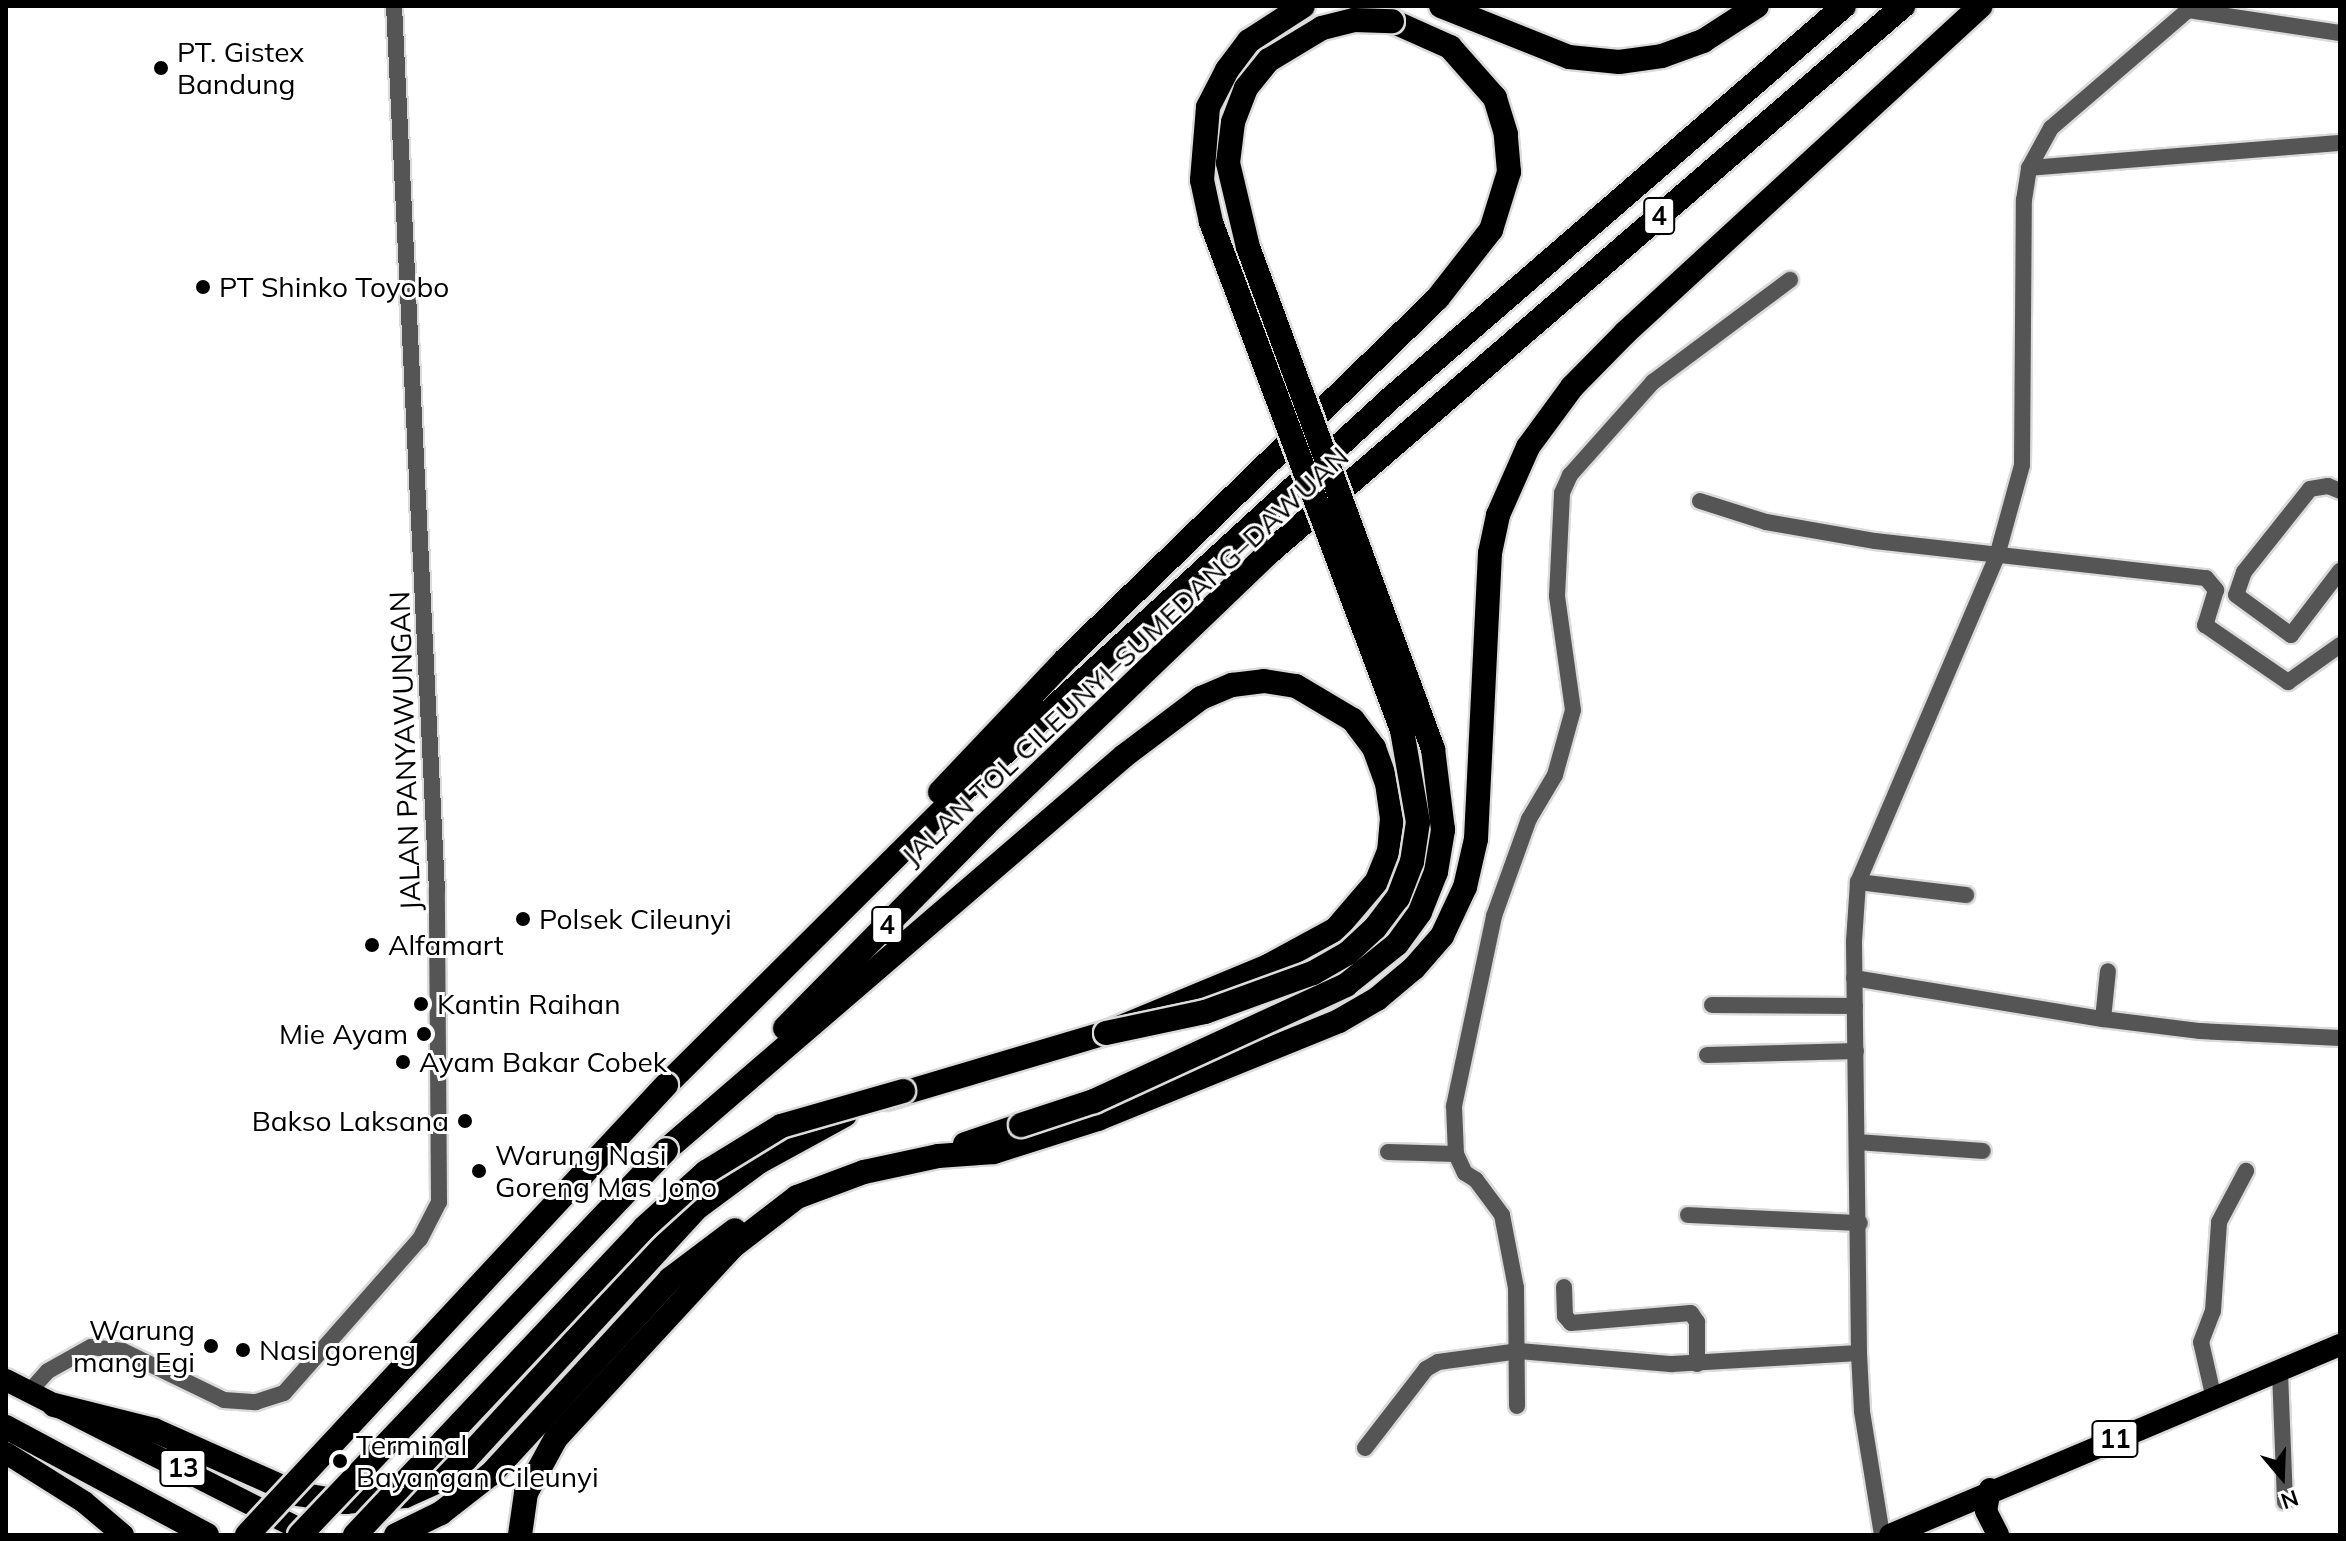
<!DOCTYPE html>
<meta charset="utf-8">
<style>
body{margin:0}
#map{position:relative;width:2346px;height:1541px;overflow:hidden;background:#fff;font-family:Mulish,sans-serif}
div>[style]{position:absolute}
.roads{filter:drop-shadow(2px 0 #dbdbdb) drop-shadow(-2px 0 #dbdbdb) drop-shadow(0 2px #dbdbdb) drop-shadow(0 -2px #dbdbdb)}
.minor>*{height:16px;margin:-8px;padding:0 8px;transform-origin:8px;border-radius:8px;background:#555}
.trunk>*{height:22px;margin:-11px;padding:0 11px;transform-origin:11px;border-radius:11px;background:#000}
.motorway>*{height:24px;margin:-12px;padding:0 12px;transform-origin:12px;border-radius:12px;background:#000}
.bridges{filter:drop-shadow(2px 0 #dbdbdb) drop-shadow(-2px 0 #dbdbdb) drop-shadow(0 2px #dbdbdb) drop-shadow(0 -2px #dbdbdb)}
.motorway-bridge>*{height:24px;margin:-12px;padding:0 12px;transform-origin:12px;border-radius:12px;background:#000}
.dots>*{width:22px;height:22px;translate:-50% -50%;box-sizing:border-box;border:4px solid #fff;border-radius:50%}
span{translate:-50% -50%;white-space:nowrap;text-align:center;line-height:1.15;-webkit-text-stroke:6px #fff;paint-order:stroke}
.shield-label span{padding:2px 6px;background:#fff;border:2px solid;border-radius:6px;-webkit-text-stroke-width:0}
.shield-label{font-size:26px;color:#000;font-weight:700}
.poi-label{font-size:28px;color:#000}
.left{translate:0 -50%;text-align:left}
.right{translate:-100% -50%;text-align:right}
.street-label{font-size:28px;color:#000}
.frame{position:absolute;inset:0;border:8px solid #000;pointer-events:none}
.north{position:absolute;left:2242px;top:1437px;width:80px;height:80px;-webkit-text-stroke:6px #fff;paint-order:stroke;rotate:161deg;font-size:22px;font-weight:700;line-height:32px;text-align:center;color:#000}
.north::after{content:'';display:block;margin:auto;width:28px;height:36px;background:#000;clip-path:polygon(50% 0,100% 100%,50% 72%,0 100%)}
</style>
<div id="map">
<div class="roads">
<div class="minor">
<i style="left:2188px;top:10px;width:154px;rotate:8.6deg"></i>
<i style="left:2029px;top:168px;width:312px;rotate:-4.6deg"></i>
<i style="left:2340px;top:491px;width:13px;rotate:-157deg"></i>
<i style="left:2328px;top:486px;width:18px;rotate:171deg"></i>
<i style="left:2310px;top:489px;width:106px;rotate:128.5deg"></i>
<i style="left:2244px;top:572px;width:24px;rotate:109deg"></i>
<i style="left:2236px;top:595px;width:68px;rotate:36deg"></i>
<i style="left:2291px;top:635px;width:81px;rotate:-52.6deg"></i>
<i style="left:1700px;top:501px;width:69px;rotate:17.7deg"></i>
<i style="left:1766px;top:522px;width:111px;rotate:9.9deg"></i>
<i style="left:1875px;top:541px;width:333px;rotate:6.4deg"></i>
<i style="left:2206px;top:578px;width:16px;rotate:50deg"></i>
<i style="left:2216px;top:590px;width:37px;rotate:107deg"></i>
<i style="left:2205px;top:625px;width:101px;rotate:34.5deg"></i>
<i style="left:2288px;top:682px;width:64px;rotate:-35.4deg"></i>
<i style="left:1858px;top:882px;width:109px;rotate:6.9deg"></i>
<i style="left:1854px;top:978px;width:252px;rotate:9.4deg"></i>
<i style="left:2103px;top:1019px;width:98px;rotate:7.1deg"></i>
<i style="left:2200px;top:1031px;width:140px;rotate:2.9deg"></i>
<i style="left:1712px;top:1005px;width:143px;rotate:0.4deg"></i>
<i style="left:2103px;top:1019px;width:48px;rotate:-84.1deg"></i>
<i style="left:1707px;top:1055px;width:149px;rotate:-1.5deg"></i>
<i style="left:1858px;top:1142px;width:125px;rotate:4.1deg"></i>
<i style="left:1388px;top:1152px;width:68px;rotate:1.7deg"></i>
<i style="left:1456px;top:1154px;width:21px;rotate:65deg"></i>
<i style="left:1465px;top:1173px;width:13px;rotate:32deg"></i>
<i style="left:1476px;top:1180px;width:44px;rotate:53.4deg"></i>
<i style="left:1502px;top:1215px;width:74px;rotate:79.1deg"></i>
<i style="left:1516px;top:1288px;width:118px;rotate:89.5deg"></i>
<i style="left:1456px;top:1154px;width:48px;rotate:-92.4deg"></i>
<i style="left:1454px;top:1106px;width:194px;rotate:-78.1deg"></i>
<i style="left:1494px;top:916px;width:103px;rotate:-70.2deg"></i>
<i style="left:1529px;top:819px;width:51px;rotate:-59.4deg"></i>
<i style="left:1555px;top:775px;width:67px;rotate:-74.5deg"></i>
<i style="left:1573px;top:710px;width:115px;rotate:-98deg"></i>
<i style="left:1557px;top:596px;width:103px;rotate:-87.2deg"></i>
<i style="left:1562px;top:493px;width:20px;rotate:-66deg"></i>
<i style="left:1570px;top:475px;width:125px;rotate:-48.3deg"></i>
<i style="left:1653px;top:382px;width:171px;rotate:-36.7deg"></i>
<i style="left:1688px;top:1215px;width:172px;rotate:2.7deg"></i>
<i style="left:1564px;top:1287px;width:29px;rotate:88deg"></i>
<i style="left:1565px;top:1316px;width:9px;rotate:49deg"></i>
<i style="left:1571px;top:1323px;width:120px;rotate:-4.8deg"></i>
<i style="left:1691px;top:1313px;width:11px;rotate:56deg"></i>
<i style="left:1697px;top:1322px;width:42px;rotate:90deg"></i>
<i style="left:2280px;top:1372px;width:130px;rotate:87.8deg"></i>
<i style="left:29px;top:1392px;width:28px;rotate:-48deg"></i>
<i style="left:48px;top:1371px;width:49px;rotate:-29.2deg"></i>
<i style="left:91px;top:1347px;width:32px;rotate:7deg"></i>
<i style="left:123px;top:1351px;width:112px;rotate:25.9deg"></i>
<i style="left:224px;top:1400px;width:32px;rotate:4deg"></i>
<i style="left:256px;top:1402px;width:29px;rotate:-18deg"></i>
<i style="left:284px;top:1393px;width:205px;rotate:-48.6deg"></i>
<i style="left:420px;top:1239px;width:42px;rotate:-62.8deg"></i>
<i style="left:439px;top:1202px;width:311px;rotate:-90.4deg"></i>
<i style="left:437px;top:891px;width:886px;rotate:-92.78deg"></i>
<i style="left:2214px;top:1399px;width:58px;rotate:-102.8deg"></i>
<i style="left:2201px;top:1342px;width:33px;rotate:-69deg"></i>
<i style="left:2213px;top:1311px;width:89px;rotate:-86.1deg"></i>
<i style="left:2219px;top:1222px;width:58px;rotate:-62.1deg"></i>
<i style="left:1365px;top:1448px;width:100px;rotate:-52.3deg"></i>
<i style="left:1426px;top:1369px;width:14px;rotate:-30deg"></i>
<i style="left:1438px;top:1362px;width:82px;rotate:-7.7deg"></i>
<i style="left:1519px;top:1351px;width:154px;rotate:4.9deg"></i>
<i style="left:1672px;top:1364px;width:187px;rotate:-3.4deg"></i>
<i style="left:1882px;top:1535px;width:126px;rotate:-99.2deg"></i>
<i style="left:1862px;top:1411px;width:58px;rotate:-93deg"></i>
<i style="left:1859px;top:1353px;width:412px;rotate:-90.7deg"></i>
<i style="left:1854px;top:941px;width:59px;rotate:-86.1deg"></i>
<i style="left:1858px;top:882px;width:354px;rotate:-66.9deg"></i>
<i style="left:1997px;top:556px;width:94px;rotate:-74.6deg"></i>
<i style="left:2022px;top:465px;width:265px;rotate:-89.6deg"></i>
<i style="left:2024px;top:200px;width:32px;rotate:-81deg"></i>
<i style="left:2029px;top:168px;width:46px;rotate:-61.2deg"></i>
<i style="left:2051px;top:128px;width:187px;rotate:-40.7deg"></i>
</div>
<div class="trunk">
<i style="left:6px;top:1380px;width:343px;rotate:26.9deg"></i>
<i style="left:6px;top:1453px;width:92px;rotate:32.1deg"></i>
<i style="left:84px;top:1502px;width:51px;rotate:40.2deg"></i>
<i style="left:1990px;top:1489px;width:22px;rotate:100deg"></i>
<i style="left:1986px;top:1511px;width:27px;rotate:63deg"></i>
<i style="left:1890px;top:1535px;width:488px;rotate:-22.9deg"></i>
</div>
<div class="motorway">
<i style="left:1441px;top:6px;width:138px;rotate:21.7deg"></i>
<i style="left:1569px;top:57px;width:50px;rotate:5.7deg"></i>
<i style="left:1619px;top:62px;width:43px;rotate:-7.9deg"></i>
<i style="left:1662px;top:56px;width:44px;rotate:-20.1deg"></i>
<i style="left:1703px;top:41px;width:64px;rotate:-32.9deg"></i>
<i style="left:940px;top:792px;width:183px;rotate:-46.5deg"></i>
<i style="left:1066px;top:659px;width:517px;rotate:-44.14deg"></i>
<i style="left:1437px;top:299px;width:88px;rotate:-52deg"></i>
<i style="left:1491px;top:230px;width:61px;rotate:-72.8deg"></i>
<i style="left:1509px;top:172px;width:38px;rotate:-95deg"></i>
<i style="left:1506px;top:134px;width:38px;rotate:-107deg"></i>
<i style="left:1495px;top:98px;width:68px;rotate:-131.4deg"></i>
<i style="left:1450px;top:47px;width:64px;rotate:-155.9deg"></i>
<i style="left:785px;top:1028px;width:284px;rotate:-45.4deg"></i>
<i style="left:984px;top:826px;width:397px;rotate:-43.8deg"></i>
<i style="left:1271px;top:551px;width:835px;rotate:-40.77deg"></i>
<i style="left:666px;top:1085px;width:406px;rotate:-44.8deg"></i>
<i style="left:954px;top:799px;width:593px;rotate:-42.54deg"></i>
<i style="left:1391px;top:398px;width:599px;rotate:-40.87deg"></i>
<i style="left:965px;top:1144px;width:59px;rotate:-18.7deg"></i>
<i style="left:666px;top:1150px;width:604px;rotate:-40.7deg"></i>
<i style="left:1124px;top:756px;width:96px;rotate:-37deg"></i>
<i style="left:1201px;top:698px;width:34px;rotate:-23deg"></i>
<i style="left:1232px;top:685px;width:32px;rotate:-7deg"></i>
<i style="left:1264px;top:681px;width:32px;rotate:9deg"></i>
<i style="left:1296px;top:686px;width:66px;rotate:30.8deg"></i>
<i style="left:1353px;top:720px;width:35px;rotate:53deg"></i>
<i style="left:1374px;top:748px;width:37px;rotate:70deg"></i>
<i style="left:1387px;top:783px;width:35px;rotate:82deg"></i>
<i style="left:1392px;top:818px;width:33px;rotate:95deg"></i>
<i style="left:1389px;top:851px;width:32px;rotate:112deg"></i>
<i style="left:1377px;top:881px;width:63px;rotate:130.5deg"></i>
<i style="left:1336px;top:929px;width:77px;rotate:151.4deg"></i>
<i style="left:1268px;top:966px;width:175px;rotate:157.5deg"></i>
<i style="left:1106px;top:1033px;width:229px;rotate:163.5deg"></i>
<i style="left:54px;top:1405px;width:103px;rotate:14deg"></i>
<i style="left:154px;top:1430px;width:158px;rotate:24deg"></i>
<i style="left:298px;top:1494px;width:48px;rotate:9.7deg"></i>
<i style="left:345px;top:1502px;width:60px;rotate:-5.7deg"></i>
<i style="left:405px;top:1496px;width:36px;rotate:-24deg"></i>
<i style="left:438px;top:1481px;width:36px;rotate:-38deg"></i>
<i style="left:466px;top:1459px;width:343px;rotate:-47.4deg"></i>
<i style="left:698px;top:1207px;width:76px;rotate:-36.4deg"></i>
<i style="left:759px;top:1162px;width:98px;rotate:-28.7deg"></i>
<i style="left:6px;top:1427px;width:228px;rotate:28.2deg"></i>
<i style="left:396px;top:1535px;width:50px;rotate:-26.1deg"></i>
<i style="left:441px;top:1513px;width:63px;rotate:-38deg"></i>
<i style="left:491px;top:1474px;width:265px;rotate:-47.4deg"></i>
<i style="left:670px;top:1279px;width:81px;rotate:-37deg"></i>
<i style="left:520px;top:1535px;width:42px;rotate:-81.9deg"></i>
<i style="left:526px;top:1493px;width:63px;rotate:-61.4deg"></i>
<i style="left:556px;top:1438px;width:260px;rotate:-47.3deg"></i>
<i style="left:732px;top:1247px;width:82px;rotate:-37.6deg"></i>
<i style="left:797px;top:1197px;width:72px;rotate:-20.5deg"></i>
<i style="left:864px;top:1172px;width:76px;rotate:-12.2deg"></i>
<i style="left:938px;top:1156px;width:56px;rotate:-4.1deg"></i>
<i style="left:994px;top:1152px;width:109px;rotate:-17.6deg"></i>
<i style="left:1098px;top:1119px;width:260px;rotate:-22.1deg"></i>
<i style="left:1339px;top:1021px;width:44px;rotate:-30.1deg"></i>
<i style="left:1377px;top:999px;width:48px;rotate:-40deg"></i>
<i style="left:1414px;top:968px;width:43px;rotate:-48.8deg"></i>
<i style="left:1442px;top:936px;width:54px;rotate:-64.9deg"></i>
<i style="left:1465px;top:887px;width:49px;rotate:-77.1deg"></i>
<i style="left:1476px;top:839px;width:286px;rotate:-87.2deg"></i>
<i style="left:1490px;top:553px;width:39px;rotate:-78deg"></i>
<i style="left:1498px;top:515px;width:74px;rotate:-66.2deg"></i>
<i style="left:1528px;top:447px;width:74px;rotate:-53.7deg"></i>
<i style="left:1572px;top:387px;width:76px;rotate:-45.5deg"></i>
<i style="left:1625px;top:333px;width:483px;rotate:-42.6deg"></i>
</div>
</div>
<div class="bridges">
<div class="motorway-bridge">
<i style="left:1106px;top:1033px;width:101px;rotate:-12deg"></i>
<i style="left:1205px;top:1012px;width:115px;rotate:-19.9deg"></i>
<i style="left:1313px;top:973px;width:40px;rotate:-29.7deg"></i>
<i style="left:1348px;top:953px;width:37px;rotate:-43deg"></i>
<i style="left:1375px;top:928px;width:38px;rotate:-53deg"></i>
<i style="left:1398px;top:898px;width:39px;rotate:-69deg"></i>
<i style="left:1412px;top:862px;width:40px;rotate:-81.5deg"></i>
<i style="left:1418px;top:822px;width:93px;rotate:-99.9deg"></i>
<i style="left:1402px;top:730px;width:543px;rotate:-110.61deg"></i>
<i style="left:1211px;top:222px;width:43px;rotate:-102.1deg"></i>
<i style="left:1202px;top:180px;width:73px;rotate:-85.3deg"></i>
<i style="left:1208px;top:107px;width:42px;rotate:-62.8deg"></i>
<i style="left:1227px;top:70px;width:36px;rotate:-53deg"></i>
<i style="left:1249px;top:41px;width:64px;rotate:-32.9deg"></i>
<i style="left:1021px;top:1125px;width:77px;rotate:-18.2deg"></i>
<i style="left:1094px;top:1101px;width:277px;rotate:-24.7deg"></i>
<i style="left:1346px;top:985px;width:65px;rotate:-38.8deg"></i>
<i style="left:1397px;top:944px;width:39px;rotate:-54deg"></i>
<i style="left:1420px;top:912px;width:43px;rotate:-68.2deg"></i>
<i style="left:1436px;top:872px;width:43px;rotate:-80.5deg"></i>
<i style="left:1443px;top:830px;width:82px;rotate:-97deg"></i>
<i style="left:1433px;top:749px;width:535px;rotate:-110.23deg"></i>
<i style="left:1248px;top:247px;width:86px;rotate:-103.4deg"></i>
<i style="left:1228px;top:163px;width:41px;rotate:-83deg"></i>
<i style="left:1233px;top:122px;width:36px;rotate:-69deg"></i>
<i style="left:1246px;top:88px;width:36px;rotate:-51deg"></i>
<i style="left:1269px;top:60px;width:62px;rotate:-31.1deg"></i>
<i style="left:1322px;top:28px;width:33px;rotate:-14deg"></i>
<i style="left:1354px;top:20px;width:38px;rotate:2deg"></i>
<i style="left:247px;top:1535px;width:615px;rotate:-47.04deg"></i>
<i style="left:300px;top:1535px;width:531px;rotate:-46.45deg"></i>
<i style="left:355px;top:1535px;width:422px;rotate:-46.7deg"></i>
<i style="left:644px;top:1228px;width:84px;rotate:-42.1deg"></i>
<i style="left:706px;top:1172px;width:88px;rotate:-31.5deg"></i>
<i style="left:781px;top:1126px;width:127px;rotate:-16deg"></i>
</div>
</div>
<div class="dots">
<i style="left:161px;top:68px;background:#000"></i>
<i style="left:203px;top:287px;background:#000"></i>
<i style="left:523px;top:919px;background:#000"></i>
<i style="left:372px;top:945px;background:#000"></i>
<i style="left:421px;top:1004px;background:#000"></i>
<i style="left:424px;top:1034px;background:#000"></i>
<i style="left:403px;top:1062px;background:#000"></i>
<i style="left:465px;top:1121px;background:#000"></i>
<i style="left:479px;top:1171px;background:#000"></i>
<i style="left:211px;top:1346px;background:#000"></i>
<i style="left:243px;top:1350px;background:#000"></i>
<i style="left:340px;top:1461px;background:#000"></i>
</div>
<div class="shield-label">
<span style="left:1659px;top:216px">4</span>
<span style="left:887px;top:925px">4</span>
<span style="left:2115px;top:1439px">11</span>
<span style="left:183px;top:1468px">13</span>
</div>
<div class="poi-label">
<span class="left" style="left:177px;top:68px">PT. Gistex<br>Bandung</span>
<span class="left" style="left:219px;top:287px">PT Shinko Toyobo</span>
<span class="left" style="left:539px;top:919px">Polsek Cileunyi</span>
<span class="left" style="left:388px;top:945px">Alfamart</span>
<span class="left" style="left:437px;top:1004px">Kantin Raihan</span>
<span class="right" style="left:408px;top:1034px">Mie Ayam</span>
<span class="left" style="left:419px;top:1062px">Ayam Bakar Cobek</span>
<span class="right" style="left:449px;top:1121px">Bakso Laksana</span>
<span class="left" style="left:495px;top:1171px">Warung Nasi<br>Goreng Mas Jono</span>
<span class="right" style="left:195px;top:1346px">Warung<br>mang Egi</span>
<span class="left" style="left:259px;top:1350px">Nasi goreng</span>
<span class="left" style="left:356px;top:1461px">Terminal<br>Bayangan Cileunyi</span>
</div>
<div class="street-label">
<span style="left:1125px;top:656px;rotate:-43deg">JALAN TOL CILEUNYI–SUMEDANG–DAWUAN</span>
<span style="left:405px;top:751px;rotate:-92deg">JALAN PANYAWUNGAN</span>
</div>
<div class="frame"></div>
<div class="north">N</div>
</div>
